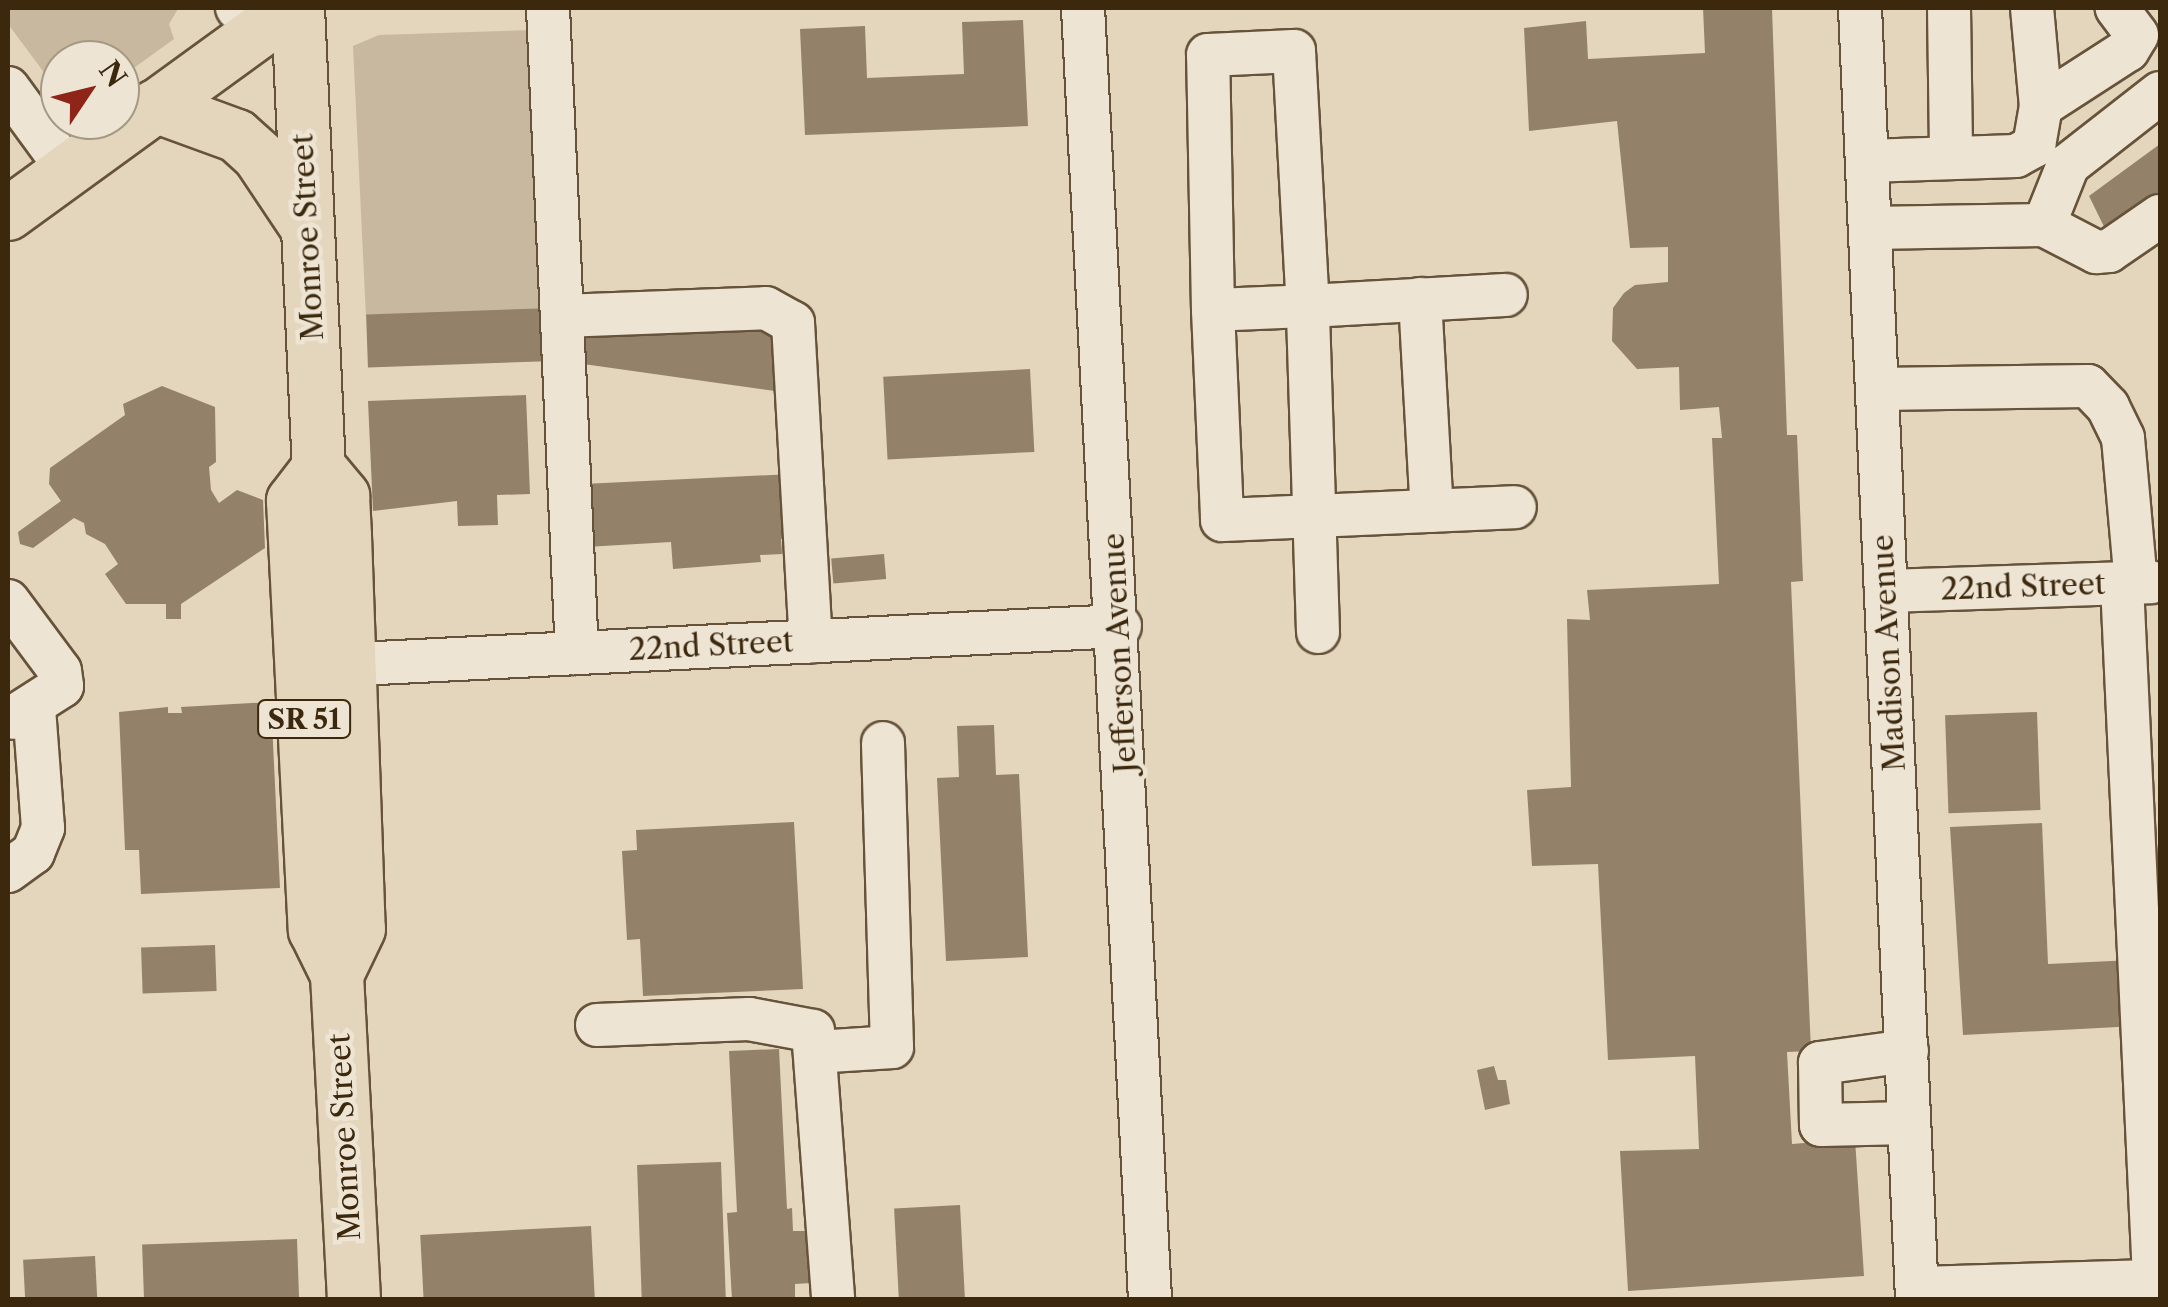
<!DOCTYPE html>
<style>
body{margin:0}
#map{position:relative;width:2168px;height:1307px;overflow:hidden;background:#e4d5bd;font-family:"Libre Caslon Text",serif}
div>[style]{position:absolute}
.green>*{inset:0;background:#c7b89f}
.building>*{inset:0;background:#938269;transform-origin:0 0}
.roads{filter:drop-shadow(2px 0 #665339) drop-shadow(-2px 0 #665339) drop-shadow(0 2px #665339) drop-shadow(0 -2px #665339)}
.minor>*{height:42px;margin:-21px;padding:0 21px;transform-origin:21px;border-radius:21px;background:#ede4d4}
.major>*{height:52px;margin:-26px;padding:0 26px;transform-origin:26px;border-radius:26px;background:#e4d5bd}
span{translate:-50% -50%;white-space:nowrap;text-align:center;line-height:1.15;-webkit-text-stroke:9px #ede4d4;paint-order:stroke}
.shield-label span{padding:2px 8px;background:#ede4d4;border:2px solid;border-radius:8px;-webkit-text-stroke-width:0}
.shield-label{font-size:28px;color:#3c280d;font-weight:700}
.street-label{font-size:30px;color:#3c280d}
.frame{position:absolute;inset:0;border:10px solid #3c280d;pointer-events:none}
.north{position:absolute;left:40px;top:40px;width:100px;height:100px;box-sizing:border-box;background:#ede4d4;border:2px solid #a69984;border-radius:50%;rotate:55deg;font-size:28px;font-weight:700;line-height:40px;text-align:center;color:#3c280d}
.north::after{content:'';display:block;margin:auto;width:35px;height:45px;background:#8f2418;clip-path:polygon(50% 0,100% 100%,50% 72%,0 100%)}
</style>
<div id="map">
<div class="green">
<i style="clip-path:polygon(8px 8px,176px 8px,178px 9px,169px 24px,174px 39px,120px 78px,120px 60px,60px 60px,60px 94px,8px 24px)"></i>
<i style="clip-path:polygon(534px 30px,552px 308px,366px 317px,353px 46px,379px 35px)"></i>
</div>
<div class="building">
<i style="clip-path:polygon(1703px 8px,1772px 8px,1787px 435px,1797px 435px,1803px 581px,1791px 582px,1811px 1051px,1787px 1052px,1792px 1144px,1855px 1139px,1864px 1276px,1628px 1291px,1620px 1151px,1699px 1149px,1695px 1056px,1608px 1060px,1598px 864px,1532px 866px,1527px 790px,1571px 787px,1567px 619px,1590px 620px,1587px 590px,1719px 584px,1712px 438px,1722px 438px,1719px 407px,1680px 410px,1679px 367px,1637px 369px,1612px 341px,1613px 308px,1624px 293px,1635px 285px,1668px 282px,1668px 247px,1630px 248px,1617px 121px,1529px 131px,1524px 28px,1586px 21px,1588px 59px,1705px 53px)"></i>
<i style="clip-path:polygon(1023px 20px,1028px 126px,805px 135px,800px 29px,865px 26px,867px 78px,964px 74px,962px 22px)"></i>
<i style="clip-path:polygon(2160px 144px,2160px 213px,2114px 247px,2089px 196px)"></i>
<i style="left:552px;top:308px;width:53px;height:186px;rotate:88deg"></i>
<i style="left:787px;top:322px;width:70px;height:212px;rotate:98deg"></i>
<i style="left:1030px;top:369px;width:83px;height:147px;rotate:87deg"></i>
<i style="clip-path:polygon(162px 386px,215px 407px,216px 462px,209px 467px,211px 490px,219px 503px,237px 490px,263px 500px,265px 548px,181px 604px,181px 619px,166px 619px,166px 604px,126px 604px,105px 574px,118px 564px,105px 544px,86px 534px,84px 523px,74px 518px,33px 548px,20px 544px,18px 532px,61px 501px,49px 484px,50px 468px,125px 415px,123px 404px)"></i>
<i style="clip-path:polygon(526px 395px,530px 494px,497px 495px,498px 525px,458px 526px,457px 501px,373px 511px,368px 401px)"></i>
<i style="clip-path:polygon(792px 474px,794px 537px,781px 539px,782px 554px,760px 555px,761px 562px,673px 569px,671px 542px,586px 547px,583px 484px)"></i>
<i style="left:884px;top:554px;width:25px;height:53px;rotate:85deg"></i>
<i style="clip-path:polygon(271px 702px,280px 888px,141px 894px,139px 850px,125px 850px,119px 712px,168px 707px,168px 713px,182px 713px,181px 707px)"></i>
<i style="left:2037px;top:712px;width:98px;height:92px;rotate:88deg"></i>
<i style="clip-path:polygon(994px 725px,996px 775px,1019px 774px,1028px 957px,946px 961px,937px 778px,959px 777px,957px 726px)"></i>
<i style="clip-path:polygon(794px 822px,803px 989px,643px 996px,640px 939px,627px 940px,622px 851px,637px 850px,636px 830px)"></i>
<i style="clip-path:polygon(2042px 823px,2048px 964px,2133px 960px,2137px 1026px,1963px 1035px,1950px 827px)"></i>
<i style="left:215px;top:945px;width:46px;height:74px;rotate:88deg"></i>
<i style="clip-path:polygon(779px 1049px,787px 1209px,792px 1208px,793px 1231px,808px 1231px,811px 1283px,795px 1284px,795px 1300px,732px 1300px,727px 1213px,737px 1212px,729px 1051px)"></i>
<i style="clip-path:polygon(1494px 1066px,1498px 1080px,1506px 1080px,1510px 1104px,1485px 1110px,1477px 1070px)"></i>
<i style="left:721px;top:1162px;width:138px;height:84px;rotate:88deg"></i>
<i style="left:960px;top:1205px;width:94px;height:66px;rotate:87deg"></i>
<i style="left:591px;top:1226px;width:74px;height:171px;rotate:87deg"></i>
<i style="left:297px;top:1239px;width:61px;height:155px;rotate:88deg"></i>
<i style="left:95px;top:1256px;width:44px;height:72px;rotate:87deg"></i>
</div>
<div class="roads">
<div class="minor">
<i style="left:237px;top:8px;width:35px;rotate:25deg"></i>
<i style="left:548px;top:8px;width:646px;rotate:87.43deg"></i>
<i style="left:1083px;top:8px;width:1294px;rotate:87.03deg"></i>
<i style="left:1860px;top:8px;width:1293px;rotate:87.47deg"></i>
<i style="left:1949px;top:8px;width:150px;rotate:89.2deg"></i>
<i style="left:2032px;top:8px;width:98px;rotate:84.8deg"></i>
<i style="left:1294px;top:51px;width:255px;rotate:86.9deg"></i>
<i style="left:1308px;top:306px;width:95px;rotate:177.6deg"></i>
<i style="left:1213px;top:310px;width:255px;rotate:-91.1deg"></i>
<i style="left:1208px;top:55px;width:86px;rotate:-2.7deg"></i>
<i style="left:8px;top:88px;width:102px;rotate:53.8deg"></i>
<i style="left:2160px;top:93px;width:117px;rotate:142deg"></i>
<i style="left:2068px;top:165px;width:65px;rotate:111.8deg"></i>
<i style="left:2044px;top:225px;width:59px;rotate:27.4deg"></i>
<i style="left:2096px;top:252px;width:13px;rotate:-4deg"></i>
<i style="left:2109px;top:251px;width:62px;rotate:-34.5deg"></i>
<i style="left:1867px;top:161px;width:149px;rotate:-1.9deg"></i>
<i style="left:2016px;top:156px;width:21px;rotate:-29deg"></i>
<i style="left:2034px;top:146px;width:41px;rotate:-80.1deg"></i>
<i style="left:2041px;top:106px;width:103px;rotate:-32.8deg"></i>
<i style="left:2128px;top:50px;width:17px;rotate:-59deg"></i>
<i style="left:2137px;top:35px;width:34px;rotate:-127deg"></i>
<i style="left:1870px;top:228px;width:174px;rotate:-1deg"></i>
<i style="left:1420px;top:299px;width:212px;rotate:86.8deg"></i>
<i style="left:1213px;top:310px;width:210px;rotate:87.5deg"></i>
<i style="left:1222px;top:520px;width:293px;rotate:-2.5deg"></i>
<i style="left:562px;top:316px;width:204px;rotate:-2.2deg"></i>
<i style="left:766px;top:308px;width:31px;rotate:29deg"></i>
<i style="left:793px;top:323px;width:319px;rotate:86.8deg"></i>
<i style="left:1877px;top:389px;width:211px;rotate:-0.8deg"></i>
<i style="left:2088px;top:386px;width:29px;rotate:46deg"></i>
<i style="left:2108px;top:407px;width:34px;rotate:64deg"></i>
<i style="left:2123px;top:438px;width:146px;rotate:84.9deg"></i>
<i style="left:2122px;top:584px;width:717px;rotate:87.36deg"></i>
<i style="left:1886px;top:591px;width:265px;rotate:-1.9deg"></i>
<i style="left:8px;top:601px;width:87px;rotate:53.4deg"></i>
<i style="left:60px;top:671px;width:15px;rotate:82deg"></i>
<i style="left:62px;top:686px;width:59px;rotate:147.4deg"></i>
<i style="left:1318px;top:632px;width:326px;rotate:-91.8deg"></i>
<i style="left:1308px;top:306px;width:198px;rotate:-3.2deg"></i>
<i style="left:317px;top:666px;width:804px;rotate:-2.85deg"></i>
<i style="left:8px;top:871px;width:31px;rotate:-36deg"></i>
<i style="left:33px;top:853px;width:27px;rotate:-68deg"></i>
<i style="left:43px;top:828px;width:120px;rotate:-94.3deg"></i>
<i style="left:597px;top:1025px;width:152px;rotate:-2.3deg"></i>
<i style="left:749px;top:1019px;width:65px;rotate:10.6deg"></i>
<i style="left:813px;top:1031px;width:270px;rotate:85.7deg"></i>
<i style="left:1907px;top:1051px;width:88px;rotate:172.1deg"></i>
<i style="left:1820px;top:1063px;width:62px;rotate:89.1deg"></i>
<i style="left:1821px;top:1125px;width:88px;rotate:-1.3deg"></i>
<i style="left:815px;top:1052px;width:77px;rotate:-3.7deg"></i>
<i style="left:892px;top:1047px;width:304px;rotate:-91.7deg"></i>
<i style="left:1917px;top:1288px;width:243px;rotate:-1.7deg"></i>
</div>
<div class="major">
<i style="left:298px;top:8px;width:459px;rotate:87.4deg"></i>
<i style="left:319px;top:467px;width:38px;rotate:50deg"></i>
<i style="left:343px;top:496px;width:40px;rotate:87.1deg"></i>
<i style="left:345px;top:536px;width:393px;rotate:88deg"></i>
<i style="left:359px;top:929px;width:51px;rotate:115.6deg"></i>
<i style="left:155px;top:106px;width:87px;rotate:20.1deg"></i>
<i style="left:237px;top:136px;width:30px;rotate:42deg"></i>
<i style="left:259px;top:156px;width:87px;rotate:56.3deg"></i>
<i style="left:8px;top:214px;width:351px;rotate:-36deg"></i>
<i style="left:319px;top:467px;width:43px;rotate:127.4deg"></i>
<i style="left:293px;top:501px;width:430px;rotate:87.1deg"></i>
<i style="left:315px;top:930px;width:50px;rotate:63.9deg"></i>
<i style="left:337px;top:975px;width:325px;rotate:87deg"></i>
</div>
</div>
<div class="shield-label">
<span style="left:304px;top:719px">SR 51</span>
</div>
<div class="street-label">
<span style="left:308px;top:237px;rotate:-93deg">Monroe Street</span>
<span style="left:2023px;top:587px;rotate:-2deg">22nd Street</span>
<span style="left:711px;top:646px;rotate:-3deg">22nd Street</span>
<span style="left:1120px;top:653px;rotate:-93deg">Jefferson Avenue</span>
<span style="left:1889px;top:653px;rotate:-93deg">Madison Avenue</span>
<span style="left:345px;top:1137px;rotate:-93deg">Monroe Street</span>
</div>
<div class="frame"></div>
<div class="north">N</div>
</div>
